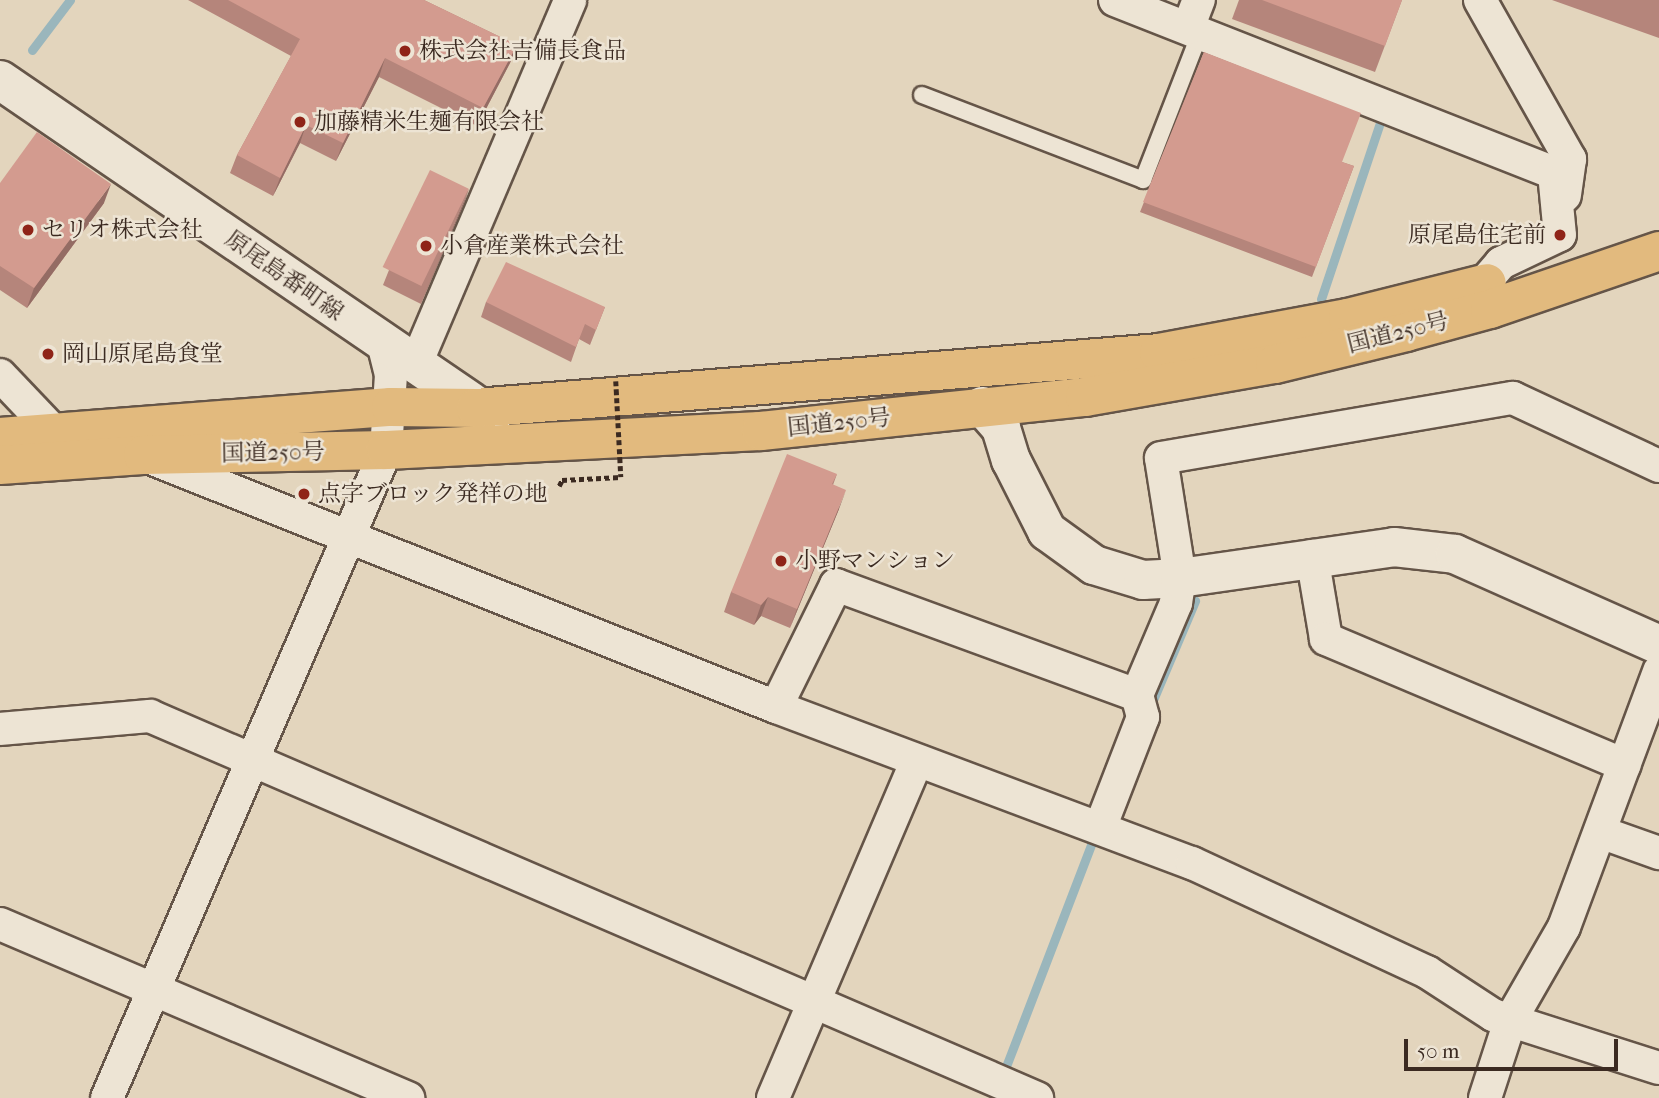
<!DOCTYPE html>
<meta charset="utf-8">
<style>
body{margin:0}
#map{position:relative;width:1659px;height:1098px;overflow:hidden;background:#e3d5bd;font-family:"IM FELL French Canon","Noto Serif JP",serif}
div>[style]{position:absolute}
.stream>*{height:9px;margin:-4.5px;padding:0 4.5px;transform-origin:4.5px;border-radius:4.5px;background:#9ab6bc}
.path>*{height:4.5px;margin-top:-2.25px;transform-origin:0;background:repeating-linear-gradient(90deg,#3b2a21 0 5px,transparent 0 8.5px)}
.roads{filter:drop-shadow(2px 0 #655548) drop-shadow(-2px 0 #655548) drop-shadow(0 2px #655548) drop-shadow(0 -2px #655548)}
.service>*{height:16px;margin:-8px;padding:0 8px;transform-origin:8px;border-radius:8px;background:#ede4d4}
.minor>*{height:32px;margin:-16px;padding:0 16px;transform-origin:16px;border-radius:16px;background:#ede4d4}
.tertiary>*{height:38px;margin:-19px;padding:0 19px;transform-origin:19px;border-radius:19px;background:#ede4d4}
.secondary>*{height:38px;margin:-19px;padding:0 19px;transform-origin:19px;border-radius:19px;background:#ede4d4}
.trunk>*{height:38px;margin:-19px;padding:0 19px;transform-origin:19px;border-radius:19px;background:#e2ba7e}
.path-bridge>*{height:4.5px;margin-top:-2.25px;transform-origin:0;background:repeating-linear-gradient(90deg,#3b2a21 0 5px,transparent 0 8.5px)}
.wall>*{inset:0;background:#b5857b}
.shaded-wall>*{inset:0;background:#946c64}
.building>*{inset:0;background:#d39b8f;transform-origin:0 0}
.dots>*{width:19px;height:19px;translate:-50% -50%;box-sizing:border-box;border:4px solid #ede4d4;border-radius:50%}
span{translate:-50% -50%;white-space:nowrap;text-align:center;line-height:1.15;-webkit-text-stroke:5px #ede4d4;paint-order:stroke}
.poi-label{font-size:23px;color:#3b2a21}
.left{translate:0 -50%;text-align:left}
.right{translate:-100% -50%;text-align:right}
.street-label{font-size:23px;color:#3b2a21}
.scale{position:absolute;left:1404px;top:1039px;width:214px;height:32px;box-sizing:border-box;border:4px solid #3b2a21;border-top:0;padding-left:9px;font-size:21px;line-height:24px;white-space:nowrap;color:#3b2a21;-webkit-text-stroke:5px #ede4d4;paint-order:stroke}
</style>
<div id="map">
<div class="stream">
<i style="left:32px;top:50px;width:63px;rotate:-52.8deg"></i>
<i style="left:1321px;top:299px;width:192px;rotate:-71.5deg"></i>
<i style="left:1153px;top:700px;width:108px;rotate:-67deg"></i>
<i style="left:1005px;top:1069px;width:248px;rotate:-69deg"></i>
</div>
<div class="path">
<i style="left:559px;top:486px;width:7px;rotate:-63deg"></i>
<i style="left:562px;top:480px;width:59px;rotate:-2.9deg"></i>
</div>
<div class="roads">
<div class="service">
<i style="left:922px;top:95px;width:237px;rotate:21deg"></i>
<i style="left:1143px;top:180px;width:158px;rotate:-68.8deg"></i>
</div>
<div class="minor">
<i style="left:1115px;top:0;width:472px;rotate:21.5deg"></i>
<i style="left:1554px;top:173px;width:62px;rotate:84.5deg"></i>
<i style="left:1480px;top:0;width:183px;rotate:60.5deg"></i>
<i style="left:1570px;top:159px;width:37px;rotate:98deg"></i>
<i style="left:1188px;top:28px;width:30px;rotate:-69deg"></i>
<i style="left:1483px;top:284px;width:28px;rotate:-49deg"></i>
<i style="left:1501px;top:263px;width:65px;rotate:-25.4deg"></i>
<i style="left:415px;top:366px;width:397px;rotate:-67deg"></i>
<i style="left:0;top:375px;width:80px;rotate:46.5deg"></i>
<i style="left:148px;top:457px;width:676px;rotate:21.71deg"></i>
<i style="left:776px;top:707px;width:444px;rotate:20.6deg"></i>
<i style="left:1192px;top:863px;width:259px;rotate:24.9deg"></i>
<i style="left:1427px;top:972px;width:79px;rotate:33.1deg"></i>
<i style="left:1493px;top:1015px;width:174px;rotate:17.7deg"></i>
<i style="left:1312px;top:556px;width:84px;rotate:80.4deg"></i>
<i style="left:1326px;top:639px;width:324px;rotate:22.9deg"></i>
<i style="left:776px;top:707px;width:136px;rotate:-63.8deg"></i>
<i style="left:836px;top:585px;width:320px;rotate:20.1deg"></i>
<i style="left:1137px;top:695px;width:100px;rotate:-67deg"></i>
<i style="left:1176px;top:603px;width:25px;rotate:-81deg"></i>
<i style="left:1180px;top:578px;width:121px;rotate:-99deg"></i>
<i style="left:1161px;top:458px;width:357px;rotate:-9.7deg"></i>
<i style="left:1513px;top:398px;width:161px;rotate:25deg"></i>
<i style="left:0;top:729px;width:151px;rotate:-5deg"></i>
<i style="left:150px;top:716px;width:966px;rotate:23.3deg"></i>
<i style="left:1100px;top:828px;width:119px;rotate:-68.8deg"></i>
<i style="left:1143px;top:717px;width:23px;rotate:-105deg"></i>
<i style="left:1600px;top:832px;width:63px;rotate:19.6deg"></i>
<i style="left:0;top:924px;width:444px;rotate:23.1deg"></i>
<i style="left:107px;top:1098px;width:706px;rotate:-66.71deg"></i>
<i style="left:386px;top:450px;width:75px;rotate:-86.2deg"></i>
<i style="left:391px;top:375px;width:32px;rotate:-104deg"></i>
<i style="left:773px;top:1098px;width:365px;rotate:-66.9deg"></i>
<i style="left:1485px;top:1098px;width:81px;rotate:-72deg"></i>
<i style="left:1510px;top:1021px;width:108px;rotate:-60.1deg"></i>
<i style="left:1564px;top:927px;width:273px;rotate:-69.6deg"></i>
</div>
<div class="tertiary">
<i style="left:982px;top:406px;width:29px;rotate:49deg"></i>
<i style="left:1001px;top:428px;width:34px;rotate:73deg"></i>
<i style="left:1011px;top:460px;width:80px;rotate:63.1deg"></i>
<i style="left:1047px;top:531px;width:58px;rotate:35.9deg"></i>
<i style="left:1094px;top:565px;width:51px;rotate:17deg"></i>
<i style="left:1143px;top:580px;width:37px;rotate:-3deg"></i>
<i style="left:1180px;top:578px;width:216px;rotate:-8.2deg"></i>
<i style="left:1394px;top:547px;width:61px;rotate:6.5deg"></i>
<i style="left:1455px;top:554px;width:223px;rotate:24deg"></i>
</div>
<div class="secondary">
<i style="left:0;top:80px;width:596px;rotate:34.33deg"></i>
</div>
<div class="trunk">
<i style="left:0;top:437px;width:392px;rotate:-4.4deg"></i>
<i style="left:391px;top:407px;width:85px;rotate:0.7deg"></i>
<i style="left:476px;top:408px;width:685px;rotate:-4.6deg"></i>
<i style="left:1159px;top:353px;width:192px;rotate:-10.5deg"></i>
<i style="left:1348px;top:318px;width:143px;rotate:-14.1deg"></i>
<i style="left:0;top:465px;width:143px;rotate:-4deg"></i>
<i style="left:143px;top:455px;width:243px;rotate:-1.2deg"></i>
<i style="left:386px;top:450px;width:375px;rotate:-2.9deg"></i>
<i style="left:761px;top:431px;width:326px;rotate:-6deg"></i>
<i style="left:1085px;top:397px;width:193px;rotate:-9.9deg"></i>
<i style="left:1275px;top:364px;width:135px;rotate:-13.7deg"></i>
<i style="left:1406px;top:332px;width:87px;rotate:-15.3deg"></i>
<i style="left:1490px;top:309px;width:179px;rotate:-18.9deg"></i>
</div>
</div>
<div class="path-bridge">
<i style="left:616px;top:381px;width:96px;rotate:87deg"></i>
</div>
<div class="wall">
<i style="clip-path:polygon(188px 0,424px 0,517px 45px,510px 63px,477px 126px,379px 77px,336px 161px,300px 143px,273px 196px,230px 173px,237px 155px,291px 56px)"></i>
<i style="clip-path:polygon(1239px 0,1402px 0,1375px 72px,1232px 19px)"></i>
<i style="clip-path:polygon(1552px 0,1659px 0,1659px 38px)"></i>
<i style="clip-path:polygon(1204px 52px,1342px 162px,1354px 166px,1312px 277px,1140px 212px)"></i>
<i style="clip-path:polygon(0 183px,104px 203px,27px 308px,0 290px)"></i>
<i style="clip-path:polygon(469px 189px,421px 304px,383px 285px,389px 270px)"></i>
<i style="clip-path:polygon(486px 302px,605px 307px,590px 345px,579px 339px,571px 362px,481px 317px)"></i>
<i style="clip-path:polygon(837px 474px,833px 485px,839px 509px,790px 628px,761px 616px,754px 625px,724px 612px,731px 592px)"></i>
</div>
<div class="shaded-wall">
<i style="clip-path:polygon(517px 45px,510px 63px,477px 126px,483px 108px)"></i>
<i style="clip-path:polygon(385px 58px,379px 77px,336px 161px,343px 143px)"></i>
<i style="clip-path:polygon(306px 125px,300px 143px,273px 196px,280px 178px)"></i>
<i style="clip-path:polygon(111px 184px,104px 203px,27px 308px,34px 288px)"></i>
<i style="clip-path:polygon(469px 189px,464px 204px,421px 304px,427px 289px)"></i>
<i style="clip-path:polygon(846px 490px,839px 509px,790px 628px,797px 609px)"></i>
<i style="clip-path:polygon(768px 597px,761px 616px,754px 625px,761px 605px)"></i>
</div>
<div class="building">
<i style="clip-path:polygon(228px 0,424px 0,517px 45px,483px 108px,385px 58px,343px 143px,306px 125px,280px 178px,237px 155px,300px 39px)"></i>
<i style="clip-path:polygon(1262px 0,1402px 0,1385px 46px)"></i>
<i style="clip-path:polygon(1204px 52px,1361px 113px,1342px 162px,1354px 166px,1316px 267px,1143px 202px)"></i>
<i style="clip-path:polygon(37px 132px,111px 184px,34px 288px,0 266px,0 183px)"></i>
<i style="left:430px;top:170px;width:43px;height:108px;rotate:26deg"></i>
<i style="clip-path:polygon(506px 262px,605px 307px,596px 330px,585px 324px,576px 347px,486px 302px)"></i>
<i style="clip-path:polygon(787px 454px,837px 474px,832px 484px,846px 490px,797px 609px,768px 597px,761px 605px,731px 592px)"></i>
</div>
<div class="dots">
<i style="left:405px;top:51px;background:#8f2418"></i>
<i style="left:300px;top:122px;background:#8f2418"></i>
<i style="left:28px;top:230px;background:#8f2418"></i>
<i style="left:1560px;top:235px;background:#8f2418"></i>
<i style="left:426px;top:246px;background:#8f2418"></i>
<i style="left:48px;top:354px;background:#8f2418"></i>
<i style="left:304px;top:494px;background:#8f2418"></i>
<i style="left:781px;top:561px;background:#8f2418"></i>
</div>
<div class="poi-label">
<span class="left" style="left:419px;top:51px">株式会社吉備長食品</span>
<span class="left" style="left:314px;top:122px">加藤精米生麺有限会社</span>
<span class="left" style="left:42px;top:230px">セリオ株式会社</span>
<span class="right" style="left:1546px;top:235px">原尾島住宅前</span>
<span class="left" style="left:440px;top:246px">小倉産業株式会社</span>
<span class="left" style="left:62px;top:354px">岡山原尾島食堂</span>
<span class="left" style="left:318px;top:494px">点字ブロック発祥の地</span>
<span class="left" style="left:795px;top:561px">小野マンション</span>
</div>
<div class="street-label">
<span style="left:284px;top:276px;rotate:35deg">原尾島番町線</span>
<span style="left:1398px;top:333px;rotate:-14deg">国道250号</span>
<span style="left:839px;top:423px;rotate:-6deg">国道250号</span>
<span style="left:273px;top:453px;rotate:-1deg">国道250号</span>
</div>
<div class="scale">50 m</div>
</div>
